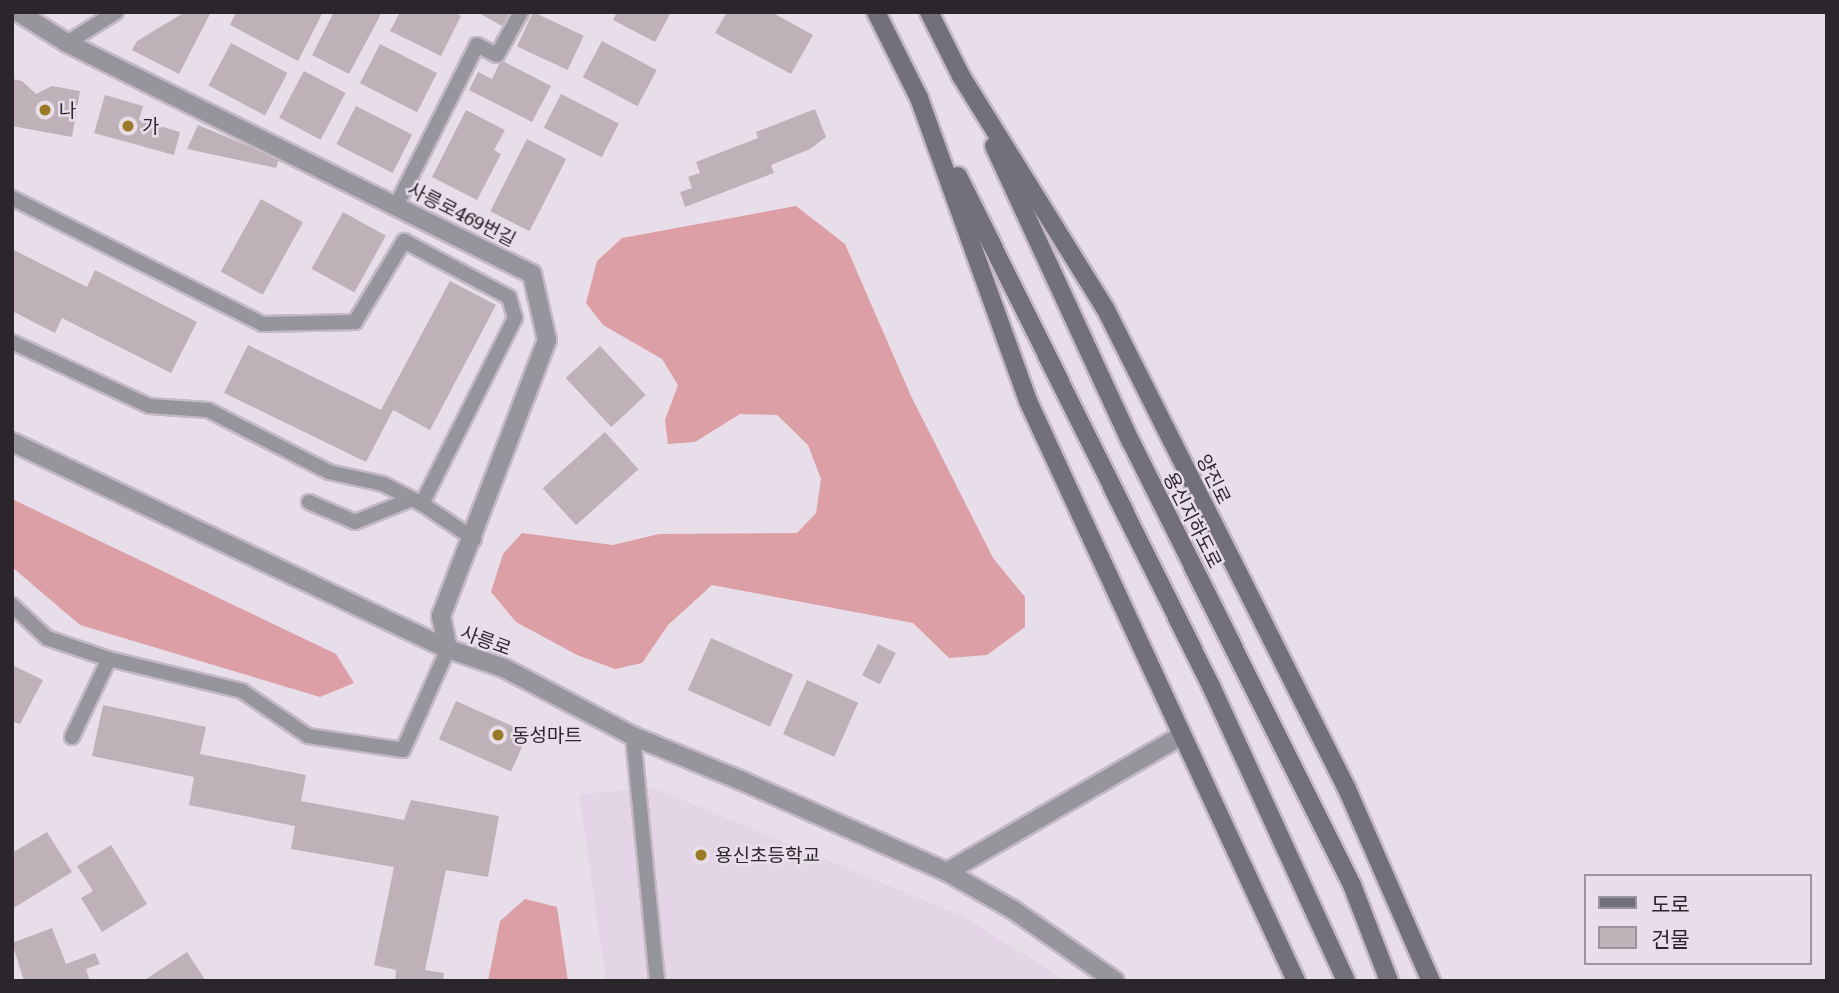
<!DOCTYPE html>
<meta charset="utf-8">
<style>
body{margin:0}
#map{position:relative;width:1839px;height:993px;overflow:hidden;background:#e8dee9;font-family:Literata,"Noto Sans KR",serif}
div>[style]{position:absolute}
.built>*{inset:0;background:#e3d4e6}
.forest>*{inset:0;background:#dc9fa5}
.building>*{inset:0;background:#bfb1b8;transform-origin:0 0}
.roads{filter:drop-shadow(2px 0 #c2b9c3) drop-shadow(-2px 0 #c2b9c3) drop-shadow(0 2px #c2b9c3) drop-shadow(0 -2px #c2b9c3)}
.service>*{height:14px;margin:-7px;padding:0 7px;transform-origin:7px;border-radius:7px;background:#96959b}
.minor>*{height:18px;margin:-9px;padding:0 9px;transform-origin:9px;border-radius:9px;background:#96959b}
.tertiary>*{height:18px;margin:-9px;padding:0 9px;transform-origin:9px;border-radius:9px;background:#96959b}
.secondary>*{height:18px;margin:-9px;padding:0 9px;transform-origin:9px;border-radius:9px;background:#727179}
.dots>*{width:19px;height:19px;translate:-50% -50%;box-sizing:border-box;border:4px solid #e8dee9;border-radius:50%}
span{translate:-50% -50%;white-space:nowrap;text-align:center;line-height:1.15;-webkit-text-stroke:5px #e8dee9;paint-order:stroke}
.poi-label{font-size:19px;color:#2a262b}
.left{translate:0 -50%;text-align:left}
.street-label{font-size:19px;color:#2a262b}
.frame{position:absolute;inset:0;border:14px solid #2a262b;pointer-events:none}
.legend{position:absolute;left:1584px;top:874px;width:228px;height:91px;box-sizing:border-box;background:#e8dee9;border:2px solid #9c949d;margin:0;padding:9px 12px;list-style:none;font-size:21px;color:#2a262b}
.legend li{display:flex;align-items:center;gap:14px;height:35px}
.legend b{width:35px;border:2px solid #9c949d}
</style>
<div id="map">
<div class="built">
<i style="clip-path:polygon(654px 788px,962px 916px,1067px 981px,606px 981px,579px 794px)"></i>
</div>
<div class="forest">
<i style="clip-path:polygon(796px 206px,845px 244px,911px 396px,993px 558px,1025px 597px,1025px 627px,987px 655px,949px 658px,913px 623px,712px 585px,668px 625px,642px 663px,615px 669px,577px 655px,516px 622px,491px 592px,503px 554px,522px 533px,613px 545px,659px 534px,797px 533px,816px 513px,821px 479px,808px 445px,777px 415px,740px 414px,695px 442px,668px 444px,665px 420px,678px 385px,662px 359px,603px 325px,586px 303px,597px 261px,622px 238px)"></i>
<i style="clip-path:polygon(12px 499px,336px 654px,354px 683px,320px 697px,80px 625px,12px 567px)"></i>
<i style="clip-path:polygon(525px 899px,557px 907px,568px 981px,488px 981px,500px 921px)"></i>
</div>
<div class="building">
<i style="clip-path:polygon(185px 12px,211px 12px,179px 74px,132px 50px,137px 41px)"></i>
<i style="clip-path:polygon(236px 12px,323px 12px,298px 61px,230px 25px)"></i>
<i style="clip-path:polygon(334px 12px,382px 12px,349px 74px,312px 55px)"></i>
<i style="clip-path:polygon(400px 12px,454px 12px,461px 16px,441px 56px,390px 31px)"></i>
<i style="clip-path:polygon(477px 12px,510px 12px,502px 26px)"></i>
<i style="left:533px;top:12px;width:56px;height:38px;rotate:25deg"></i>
<i style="clip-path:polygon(617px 12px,671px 12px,655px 42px,613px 20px)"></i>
<i style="clip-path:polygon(727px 12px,771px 12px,813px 35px,791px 74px,715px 33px)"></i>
<i style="left:602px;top:41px;width:62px;height:41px;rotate:28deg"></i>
<i style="left:231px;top:43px;width:64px;height:48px;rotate:28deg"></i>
<i style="left:380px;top:44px;width:64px;height:44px;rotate:27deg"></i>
<i style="clip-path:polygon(501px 60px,551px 86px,532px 122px,469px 90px,478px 72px,492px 79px)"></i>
<i style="left:304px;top:71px;width:47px;height:53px;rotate:28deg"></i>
<i style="clip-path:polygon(12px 79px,22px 81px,36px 94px,52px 86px,80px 91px,72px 137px,12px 126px)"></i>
<i style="left:561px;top:94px;width:65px;height:38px;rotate:27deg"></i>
<i style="clip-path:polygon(105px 95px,143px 106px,139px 120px,180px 132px,174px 155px,94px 133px)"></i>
<i style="left:356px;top:106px;width:63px;height:43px;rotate:27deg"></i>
<i style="clip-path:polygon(815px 109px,826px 137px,810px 149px,771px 165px,774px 173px,685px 207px,680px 192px,692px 188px,688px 177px,700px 173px,696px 162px,758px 138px,756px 132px)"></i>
<i style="clip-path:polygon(466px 110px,505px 130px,494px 150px,501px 154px,477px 200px,432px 177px)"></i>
<i style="clip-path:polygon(198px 125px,279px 159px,276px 168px,187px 149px)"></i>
<i style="left:527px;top:139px;width:44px;height:81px;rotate:27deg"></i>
<i style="left:261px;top:199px;width:48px;height:83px;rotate:29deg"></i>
<i style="left:343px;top:212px;width:49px;height:65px;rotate:29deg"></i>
<i style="clip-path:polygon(12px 249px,87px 287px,95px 270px,197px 322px,171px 373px,62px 318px,55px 333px,12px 311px)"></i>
<i style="clip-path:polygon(450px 281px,496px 305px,430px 430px,393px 410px,366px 462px,224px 393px,248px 345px,381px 410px)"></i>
<i style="left:600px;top:346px;width:67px;height:47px;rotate:47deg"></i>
<i style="left:605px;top:432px;width:50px;height:84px;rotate:48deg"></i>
<i style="left:711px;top:638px;width:90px;height:57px;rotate:24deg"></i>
<i style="left:878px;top:644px;width:20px;height:35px;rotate:27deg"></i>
<i style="clip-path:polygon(12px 665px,43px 680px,20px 724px,12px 721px)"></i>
<i style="left:807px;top:680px;width:56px;height:59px;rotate:24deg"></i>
<i style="left:456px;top:701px;width:79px;height:42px;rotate:24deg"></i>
<i style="clip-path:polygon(103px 705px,206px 727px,200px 754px,306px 775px,301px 801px,404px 820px,411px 800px,499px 816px,488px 877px,446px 870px,425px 970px,444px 973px,443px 981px,395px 981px,396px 970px,374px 965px,394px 867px,291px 849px,295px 826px,189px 805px,194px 777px,92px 756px)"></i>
<i style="clip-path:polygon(47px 832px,72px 872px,12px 909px,12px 853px)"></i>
<i style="clip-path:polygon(111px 845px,147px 904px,102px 932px,81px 898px,93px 891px,77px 866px)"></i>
<i style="clip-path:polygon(52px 928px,66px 964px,95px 953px,100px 964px,86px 969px,90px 981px,24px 981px,12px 943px)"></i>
<i style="clip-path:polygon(187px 952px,206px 981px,143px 981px)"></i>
</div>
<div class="roads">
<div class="service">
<i style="left:67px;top:43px;width:58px;rotate:-32.3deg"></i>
<i style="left:12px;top:198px;width:280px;rotate:26.7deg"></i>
<i style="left:262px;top:324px;width:93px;rotate:-1.2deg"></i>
<i style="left:355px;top:322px;width:95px;rotate:-58.8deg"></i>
<i style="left:404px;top:241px;width:119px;rotate:28.1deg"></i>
<i style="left:509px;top:297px;width:22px;rotate:74deg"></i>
<i style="left:515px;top:318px;width:208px;rotate:116.6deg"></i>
<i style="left:397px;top:204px;width:178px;rotate:-63.3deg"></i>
<i style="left:477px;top:45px;width:22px;rotate:27deg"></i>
<i style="left:497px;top:55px;width:49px;rotate:-60.8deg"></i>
<i style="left:12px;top:342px;width:151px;rotate:25deg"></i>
<i style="left:149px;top:406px;width:59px;rotate:3.9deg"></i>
<i style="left:208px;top:410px;width:136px;rotate:27.1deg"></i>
<i style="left:329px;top:472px;width:55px;rotate:12.5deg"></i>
<i style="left:383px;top:484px;width:44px;rotate:27.1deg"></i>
<i style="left:422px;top:504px;width:63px;rotate:33.9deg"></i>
<i style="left:309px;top:502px;width:50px;rotate:23.5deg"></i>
<i style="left:355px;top:522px;width:61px;rotate:-22deg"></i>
<i style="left:12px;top:605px;width:48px;rotate:43.3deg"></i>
<i style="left:47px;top:638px;width:65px;rotate:18.7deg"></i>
<i style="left:633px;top:736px;width:246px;rotate:84.4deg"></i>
<i style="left:72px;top:737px;width:86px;rotate:-64.6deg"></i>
<i style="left:109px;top:659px;width:137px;rotate:13.5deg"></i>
<i style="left:242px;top:691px;width:80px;rotate:34.3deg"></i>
<i style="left:308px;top:736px;width:96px;rotate:8.4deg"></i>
<i style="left:403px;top:750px;width:111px;rotate:-66deg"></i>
</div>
<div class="minor">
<i style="left:18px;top:12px;width:58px;rotate:32.3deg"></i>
<i style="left:67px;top:43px;width:519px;rotate:26.42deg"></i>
<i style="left:532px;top:274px;width:68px;rotate:77.2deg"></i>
<i style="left:547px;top:340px;width:296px;rotate:111deg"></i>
<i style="left:441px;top:616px;width:34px;rotate:78deg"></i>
<i style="left:740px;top:780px;width:81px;rotate:24deg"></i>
</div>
<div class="tertiary">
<i style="left:12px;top:442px;width:483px;rotate:25.4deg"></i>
<i style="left:448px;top:649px;width:59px;rotate:18.7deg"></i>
<i style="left:504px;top:668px;width:146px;rotate:27.8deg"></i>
<i style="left:633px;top:736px;width:116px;rotate:22.4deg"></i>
<i style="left:814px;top:813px;width:145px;rotate:23.9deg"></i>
<i style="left:947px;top:872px;width:78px;rotate:29.8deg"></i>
<i style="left:1015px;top:911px;width:122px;rotate:35deg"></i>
<i style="left:947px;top:872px;width:271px;rotate:-30.2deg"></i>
</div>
<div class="secondary">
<i style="left:876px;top:12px;width:96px;rotate:63.4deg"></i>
<i style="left:919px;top:98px;width:322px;rotate:70.2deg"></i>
<i style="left:1028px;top:401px;width:639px;rotate:65.2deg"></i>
<i style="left:929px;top:12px;width:72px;rotate:63.4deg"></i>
<i style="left:961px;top:76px;width:273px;rotate:58.2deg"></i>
<i style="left:1105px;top:308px;width:538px;rotate:63.29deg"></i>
<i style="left:1347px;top:789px;width:210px;rotate:66.4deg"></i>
<i style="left:994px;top:146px;width:326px;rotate:65.2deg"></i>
<i style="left:1131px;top:442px;width:495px;rotate:63.5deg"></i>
<i style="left:1352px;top:885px;width:103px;rotate:68.9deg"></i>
<i style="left:958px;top:176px;width:569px;rotate:63.61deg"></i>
<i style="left:1211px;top:686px;width:324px;rotate:65.4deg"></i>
</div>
</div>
<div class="dots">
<i style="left:45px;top:110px;background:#9a7a24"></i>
<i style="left:128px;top:126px;background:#9a7a24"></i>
<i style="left:498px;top:735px;background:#9a7a24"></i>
<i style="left:701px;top:855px;background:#9a7a24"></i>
</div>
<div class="poi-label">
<span class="left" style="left:59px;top:110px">나</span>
<span class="left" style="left:142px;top:126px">가</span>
<span class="left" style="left:512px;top:735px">동성마트</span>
<span class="left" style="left:715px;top:855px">용신초등학교</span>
</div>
<div class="street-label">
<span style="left:462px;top:214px;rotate:27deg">사릉로469번길</span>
<span style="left:1214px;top:479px;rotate:64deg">양진로</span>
<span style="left:1193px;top:520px;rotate:63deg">용신지하도로</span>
<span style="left:486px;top:640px;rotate:20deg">사릉로</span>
</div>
<div class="frame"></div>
<ul class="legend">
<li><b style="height:9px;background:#727179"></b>도로</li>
<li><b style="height:19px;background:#bfb1b8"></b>건물</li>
</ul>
</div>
